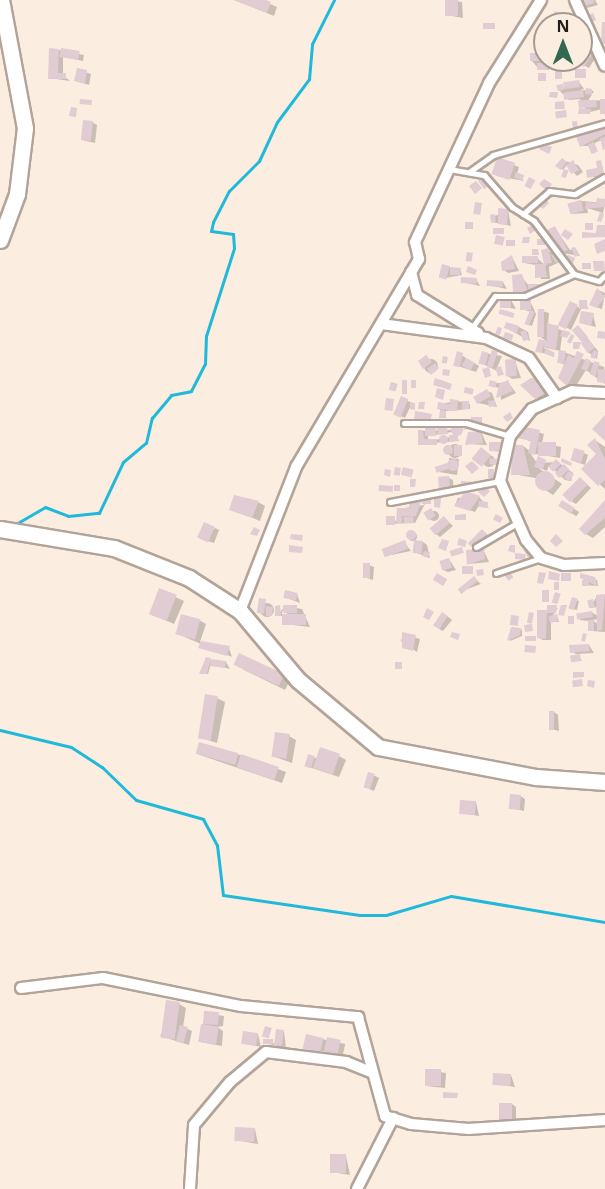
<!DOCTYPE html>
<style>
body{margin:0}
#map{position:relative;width:605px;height:1189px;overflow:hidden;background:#fcede1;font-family:"Open Sans",sans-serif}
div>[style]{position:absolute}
.shadow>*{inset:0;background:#0003;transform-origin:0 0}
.round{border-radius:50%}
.stream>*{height:3px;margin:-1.5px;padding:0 1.5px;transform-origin:1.5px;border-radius:1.5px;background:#20b9da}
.building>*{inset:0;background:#e0ccd2;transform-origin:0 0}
.roads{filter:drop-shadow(2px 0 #b2a499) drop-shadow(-2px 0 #b2a499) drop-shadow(0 2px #b2a499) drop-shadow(0 -2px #b2a499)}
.lane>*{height:5px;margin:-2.5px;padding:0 2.5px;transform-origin:2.5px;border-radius:2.5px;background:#fff}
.street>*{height:10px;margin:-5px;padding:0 5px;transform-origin:5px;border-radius:5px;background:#fff}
.secondary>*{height:15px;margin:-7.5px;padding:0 7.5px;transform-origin:7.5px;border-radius:7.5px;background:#fff}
span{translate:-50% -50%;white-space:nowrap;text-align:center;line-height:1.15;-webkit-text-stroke:4.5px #fcede1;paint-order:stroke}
.north{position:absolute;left:533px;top:12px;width:60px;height:60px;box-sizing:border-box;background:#fcede1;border:2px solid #a59a91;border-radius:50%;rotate:0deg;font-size:16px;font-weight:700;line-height:24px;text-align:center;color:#221d18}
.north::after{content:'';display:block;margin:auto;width:21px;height:27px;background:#31684f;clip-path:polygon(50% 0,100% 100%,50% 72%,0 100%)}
</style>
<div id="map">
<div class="shadow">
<i style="clip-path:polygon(235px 0,261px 0,277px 7px,274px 16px)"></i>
<i style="clip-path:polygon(446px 0,462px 2px,463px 18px,447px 15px)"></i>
<i style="clip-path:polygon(581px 0,595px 0,598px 5px,587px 8px)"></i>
<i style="clip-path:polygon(556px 13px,566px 18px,563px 24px,551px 22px)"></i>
<i style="clip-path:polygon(582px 40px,598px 54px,589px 68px,580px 63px,586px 53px,581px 50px)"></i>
<i style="clip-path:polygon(59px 50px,84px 55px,83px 61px,63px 57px,63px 75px,70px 81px,49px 78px)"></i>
<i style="clip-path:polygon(545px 55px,545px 60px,559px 60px,566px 69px,550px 61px,549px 70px,540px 70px,532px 61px)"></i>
<i style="clip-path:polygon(78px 70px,91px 74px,89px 85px,76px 81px)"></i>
<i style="clip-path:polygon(579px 82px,584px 89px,580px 90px,594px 91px,588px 101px,605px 100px,605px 115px,602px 109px,582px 114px,586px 110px,580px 99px,569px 100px,559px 90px)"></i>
<i style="clip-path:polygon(92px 122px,97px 125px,95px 143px,82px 140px)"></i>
<i style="clip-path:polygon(605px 125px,605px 150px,602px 140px,595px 143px,595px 154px,590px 146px,581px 146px)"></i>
<i style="clip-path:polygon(498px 159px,519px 167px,517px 174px,524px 181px,497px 176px)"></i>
<i style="clip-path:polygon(562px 160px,578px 165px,583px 172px,577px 176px,567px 165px,563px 170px,558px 165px)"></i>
<i style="clip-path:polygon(601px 162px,605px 177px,589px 177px,599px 169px)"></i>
<i style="clip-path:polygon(581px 201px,605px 203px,603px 213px,587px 208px,588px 213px,571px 214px)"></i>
<i style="clip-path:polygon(508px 210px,511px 226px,492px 222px,495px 216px)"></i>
<i style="clip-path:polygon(555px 228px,570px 250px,576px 249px,580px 256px,562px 253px)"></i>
<i style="clip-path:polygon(548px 250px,562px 261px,549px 267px,550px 279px,541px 279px,536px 265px,524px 263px,537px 258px,546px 266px,543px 251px)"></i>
<i style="clip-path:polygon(512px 257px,519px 271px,508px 273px,504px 270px)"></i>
<i style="clip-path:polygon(443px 266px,460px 269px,462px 275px,445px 278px)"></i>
<i style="clip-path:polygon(521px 276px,529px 286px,541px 287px,519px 294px,515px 291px)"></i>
<i style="clip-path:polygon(476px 279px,480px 286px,462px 282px)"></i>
<i style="clip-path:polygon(503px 282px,507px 289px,488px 285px)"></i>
<i style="clip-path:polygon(598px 290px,605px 293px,602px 309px,596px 307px)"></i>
<i style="clip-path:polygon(511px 300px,516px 309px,502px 307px)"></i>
<i style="clip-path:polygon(530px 301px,536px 314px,532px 326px,527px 324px,531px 312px,522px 309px)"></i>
<i style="clip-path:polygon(586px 301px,588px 309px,582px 307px,571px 330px,560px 324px,570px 303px,580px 308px)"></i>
<i style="clip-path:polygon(539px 310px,549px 313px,548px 325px,571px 334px,562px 336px,560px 351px,543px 347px,555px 357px,537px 351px,540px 341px,549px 343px,539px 336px)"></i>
<i style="clip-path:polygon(593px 315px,596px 327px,581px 323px)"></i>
<i style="clip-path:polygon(519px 327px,528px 332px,530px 341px,510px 330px)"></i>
<i style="clip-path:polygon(578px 327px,598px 351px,597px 359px,588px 352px)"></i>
<i style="clip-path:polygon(561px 351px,604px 367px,605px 384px,586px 370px,574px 389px,567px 385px,565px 365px,558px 362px)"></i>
<i style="clip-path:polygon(458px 353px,479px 366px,476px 372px,455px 365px)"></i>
<i style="clip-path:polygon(483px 353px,502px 356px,497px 368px,505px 375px,479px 362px)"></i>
<i class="round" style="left:424px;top:359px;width:14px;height:14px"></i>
<i style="clip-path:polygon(515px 361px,521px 378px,512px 379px,508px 376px)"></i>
<i style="clip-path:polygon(538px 380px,550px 395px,541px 400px,536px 398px)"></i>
<i style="clip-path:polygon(508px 382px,516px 393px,501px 400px,500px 389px,490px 384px)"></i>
<i style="clip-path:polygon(487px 391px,492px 393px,497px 407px,478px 403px)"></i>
<i style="clip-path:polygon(402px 398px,412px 403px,405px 418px,400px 416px)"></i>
<i style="clip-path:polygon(458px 401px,470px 404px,470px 409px,445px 411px,441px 417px,439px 404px)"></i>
<i style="clip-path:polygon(521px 427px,544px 434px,542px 443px,561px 447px,560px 458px,530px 453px,537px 463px,558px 462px,573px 473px,571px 481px,565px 480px,549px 465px,547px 471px,537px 467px,562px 484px,553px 495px,536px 484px,541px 479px,513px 474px,523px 446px,530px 451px,532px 442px,519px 437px)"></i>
<i style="clip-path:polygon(468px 429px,428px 436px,428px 441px,457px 436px,459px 441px,420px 444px,423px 431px)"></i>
<i style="clip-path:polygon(481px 432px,487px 445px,467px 444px)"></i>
<i style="clip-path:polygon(595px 440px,605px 447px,605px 489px,583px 469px,598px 454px)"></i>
<i class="round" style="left:448px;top:444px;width:14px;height:14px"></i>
<i style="clip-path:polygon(584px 453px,588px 455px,585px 465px,576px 462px)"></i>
<i class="round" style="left:483px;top:455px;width:12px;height:12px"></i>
<i style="clip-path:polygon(449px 458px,459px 459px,457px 475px,439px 472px,450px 466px)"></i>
<i style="clip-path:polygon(449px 478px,453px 480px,454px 493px,445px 494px)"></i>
<i style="clip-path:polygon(584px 482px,591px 488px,576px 504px,571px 501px)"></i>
<i style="clip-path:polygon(479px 497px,489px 508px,479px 505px,475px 512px,455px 505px,458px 498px)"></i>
<i style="clip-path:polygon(424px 500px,432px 504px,425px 504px,415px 523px,387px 524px,398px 520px,398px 509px,424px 505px)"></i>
<i style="clip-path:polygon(258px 502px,265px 506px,260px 521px,231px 509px)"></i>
<i style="left:563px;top:502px;width:19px;height:5px;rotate:32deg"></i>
<i style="clip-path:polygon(605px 502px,605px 527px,593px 538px,586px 534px)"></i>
<i class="round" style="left:429px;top:511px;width:10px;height:10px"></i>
<i style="clip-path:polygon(444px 518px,453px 526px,440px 537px,436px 534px)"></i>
<i style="clip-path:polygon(215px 528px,219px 530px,214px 543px,204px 540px)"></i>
<i style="clip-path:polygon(482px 530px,491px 538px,478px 549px,473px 547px)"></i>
<i class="round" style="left:407.5px;top:531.5px;width:9px;height:9px"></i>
<i style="clip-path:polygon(404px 542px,411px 551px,386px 556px)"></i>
<i style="clip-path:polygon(423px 542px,427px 545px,430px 558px,414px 552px)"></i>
<i style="clip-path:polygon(484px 551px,489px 562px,469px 564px)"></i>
<i style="clip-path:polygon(449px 559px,456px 570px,448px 572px,443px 570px)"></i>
<i style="clip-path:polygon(369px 565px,374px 567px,373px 580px,364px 577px)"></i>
<i style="clip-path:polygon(474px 578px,481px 584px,462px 591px)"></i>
<i style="clip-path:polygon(588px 579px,597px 580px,598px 586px,585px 585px)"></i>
<i style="clip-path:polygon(160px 590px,184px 601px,174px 624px,158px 617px)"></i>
<i style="clip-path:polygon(297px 594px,300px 603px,284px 597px)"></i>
<i style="clip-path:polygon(evenodd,597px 596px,605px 596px,605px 632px,592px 631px,590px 621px,579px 620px,591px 612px,598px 616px,598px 607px,590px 608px,597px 596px,598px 619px,598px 624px,592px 620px,598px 619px)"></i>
<i style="clip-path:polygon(573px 599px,579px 601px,577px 610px,573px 609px)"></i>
<i class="round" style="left:260px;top:603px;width:14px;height:14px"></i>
<i style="clip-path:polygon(285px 606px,302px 609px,310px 627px,284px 624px,292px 616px,282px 611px,282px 616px,277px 616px)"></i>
<i style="clip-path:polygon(558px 608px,551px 618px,560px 622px,551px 622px,551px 640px,543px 640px,539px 638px,546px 612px)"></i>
<i style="clip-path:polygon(447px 616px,452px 620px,443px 631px,439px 629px)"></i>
<i style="clip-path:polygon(199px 620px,206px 624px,200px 642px,229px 648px,232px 657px,175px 633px)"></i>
<i style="clip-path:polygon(512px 627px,522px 630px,522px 636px,510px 641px)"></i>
<i style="clip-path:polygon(403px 634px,420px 639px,417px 652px,401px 641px)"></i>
<i style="clip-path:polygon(589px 645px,594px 653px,577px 654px,582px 661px,572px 661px,578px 655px,572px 652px)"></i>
<i style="clip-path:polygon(211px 660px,226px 662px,230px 669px,211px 664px,208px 674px,201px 673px)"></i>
<i style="clip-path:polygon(242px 669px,283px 675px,290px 680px,285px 690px)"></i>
<i style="clip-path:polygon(217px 698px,225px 702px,217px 743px,198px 737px)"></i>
<i style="clip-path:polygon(554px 712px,558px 715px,559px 731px,551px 729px)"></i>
<i style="clip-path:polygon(289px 736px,296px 740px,292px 763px,272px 756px)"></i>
<i style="clip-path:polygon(197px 754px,237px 754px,286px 772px,282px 783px)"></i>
<i style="clip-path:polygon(339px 756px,346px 760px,339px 777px,306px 766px,314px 758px)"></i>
<i style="clip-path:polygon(369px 773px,379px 778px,374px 791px,369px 789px)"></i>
<i style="clip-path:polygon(520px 796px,525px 799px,524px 811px,511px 808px)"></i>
<i style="clip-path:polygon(476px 802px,479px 816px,461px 813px)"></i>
<i style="clip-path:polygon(179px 1004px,186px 1008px,183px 1027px,192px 1031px,189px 1045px,160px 1036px)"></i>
<i style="clip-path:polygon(205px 1013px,224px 1016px,223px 1026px,217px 1027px,223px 1031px,222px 1046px,200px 1042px)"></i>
<i style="clip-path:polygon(284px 1031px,286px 1048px,265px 1043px,276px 1043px)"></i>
<i style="clip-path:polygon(258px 1034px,261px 1047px,243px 1043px)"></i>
<i style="left:308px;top:1036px;width:38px;height:12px;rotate:12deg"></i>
<i style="clip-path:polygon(426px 1070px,446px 1073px,445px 1088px,426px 1086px)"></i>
<i style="clip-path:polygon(511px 1075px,515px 1087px,494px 1084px)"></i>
<i style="clip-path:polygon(512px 1104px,516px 1107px,516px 1125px,501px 1122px)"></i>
<i style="clip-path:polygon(255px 1129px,258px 1144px,236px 1140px)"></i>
<i style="clip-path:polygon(346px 1156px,350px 1175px,332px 1172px)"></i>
</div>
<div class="stream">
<i style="left:14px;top:525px;width:36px;rotate:-30deg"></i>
<i style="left:45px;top:507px;width:25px;rotate:21deg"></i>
<i style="left:68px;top:516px;width:31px;rotate:-6deg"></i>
<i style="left:99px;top:513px;width:56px;rotate:-64.8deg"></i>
<i style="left:123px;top:462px;width:30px;rotate:-40deg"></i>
<i style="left:146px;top:443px;width:26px;rotate:-77deg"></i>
<i style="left:152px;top:418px;width:30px;rotate:-50deg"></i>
<i style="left:171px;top:395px;width:20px;rotate:-11deg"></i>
<i style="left:191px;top:391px;width:30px;rotate:-63deg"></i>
<i style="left:205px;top:364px;width:28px;rotate:-88deg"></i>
<i style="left:206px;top:336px;width:92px;rotate:-72.3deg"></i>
<i style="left:234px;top:248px;width:14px;rotate:-94deg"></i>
<i style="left:233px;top:234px;width:22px;rotate:-172deg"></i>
<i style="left:211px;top:231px;width:9px;rotate:-77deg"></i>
<i style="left:213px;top:222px;width:35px;rotate:-63deg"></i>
<i style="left:229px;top:191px;width:42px;rotate:-45deg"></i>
<i style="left:259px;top:161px;width:43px;rotate:-65.2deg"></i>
<i style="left:277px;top:122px;width:54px;rotate:-53.3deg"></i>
<i style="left:309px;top:79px;width:35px;rotate:-85deg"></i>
<i style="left:312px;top:44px;width:49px;rotate:-63.4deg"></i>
<i style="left:0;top:730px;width:73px;rotate:13.5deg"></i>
<i style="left:71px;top:747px;width:37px;rotate:33deg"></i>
<i style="left:102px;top:767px;width:47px;rotate:44.1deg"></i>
<i style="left:136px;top:800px;width:70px;rotate:15.8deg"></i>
<i style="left:203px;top:819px;width:30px;rotate:62deg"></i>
<i style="left:217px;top:845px;width:50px;rotate:83.2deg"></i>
<i style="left:223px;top:895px;width:138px;rotate:8.3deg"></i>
<i style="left:360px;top:915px;width:26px"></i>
<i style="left:386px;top:915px;width:68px;rotate:-16.3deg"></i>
<i style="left:451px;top:896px;width:156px;rotate:9.6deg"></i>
</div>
<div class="building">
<i style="clip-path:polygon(233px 0,266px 0,271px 2px,267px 13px)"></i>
<i style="left:445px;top:0;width:13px;height:16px"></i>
<i style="clip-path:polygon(579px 0,594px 0,594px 3px,581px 7px)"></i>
<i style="clip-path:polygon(555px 11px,562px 15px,551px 24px,549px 23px)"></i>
<i style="clip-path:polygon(579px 12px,582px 23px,575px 24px,571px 15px)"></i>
<i style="left:593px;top:13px;width:8px;height:5px;rotate:67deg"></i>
<i style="clip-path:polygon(602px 22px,605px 22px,605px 44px,601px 44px)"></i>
<i style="left:483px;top:23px;width:12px;height:6px"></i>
<i style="clip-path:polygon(582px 37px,595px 50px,584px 67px,578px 63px,584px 54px)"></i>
<i style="clip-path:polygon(49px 48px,59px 49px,58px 73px,66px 73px,66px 79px,48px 79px)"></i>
<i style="left:61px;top:48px;width:19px;height:9px;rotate:9deg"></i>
<i style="left:545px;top:53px;width:8px;height:15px;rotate:90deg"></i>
<i style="clip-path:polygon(546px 60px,563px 60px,565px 61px,561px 67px)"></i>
<i style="left:537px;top:63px;width:11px;height:7px"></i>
<i style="clip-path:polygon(77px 68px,87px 70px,85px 84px,74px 81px)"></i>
<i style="left:555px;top:68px;width:7px;height:11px"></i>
<i style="left:586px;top:69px;width:9px;height:11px;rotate:90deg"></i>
<i style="left:538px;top:73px;width:8px;height:8px"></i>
<i style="left:579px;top:80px;width:7px;height:16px;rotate:82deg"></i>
<i style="clip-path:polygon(563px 84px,564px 90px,558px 91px,556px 85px)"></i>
<i style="clip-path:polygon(586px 88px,592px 89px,592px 95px,585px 94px)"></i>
<i style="left:583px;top:90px;width:7px;height:20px;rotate:82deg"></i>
<i style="clip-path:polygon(550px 92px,558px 92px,557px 98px,549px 97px)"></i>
<i style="left:80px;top:99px;width:12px;height:5px;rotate:5deg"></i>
<i style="left:600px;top:99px;width:5px;height:15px"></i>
<i style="clip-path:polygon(578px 100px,596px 100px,597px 107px,579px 108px)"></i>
<i style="clip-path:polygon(564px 101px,565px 109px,555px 109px,555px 102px)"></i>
<i style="clip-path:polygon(71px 107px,77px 108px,76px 117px,69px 116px)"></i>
<i style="clip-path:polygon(579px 108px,591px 109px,590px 114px,578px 114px)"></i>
<i style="left:566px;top:110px;width:7px;height:11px;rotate:82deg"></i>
<i style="left:83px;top:120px;width:10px;height:20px;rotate:6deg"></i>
<i style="left:577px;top:121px;width:9px;height:5px;rotate:84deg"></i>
<i style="clip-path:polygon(605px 124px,605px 134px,580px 147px,575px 134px)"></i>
<i style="clip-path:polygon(605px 137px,605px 149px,603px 150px,600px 138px)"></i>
<i style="left:594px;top:142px;width:10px;height:7px;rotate:66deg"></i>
<i style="clip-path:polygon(542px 143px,552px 147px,549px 154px,539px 149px)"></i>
<i style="left:497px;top:157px;width:19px;height:18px;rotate:18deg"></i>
<i style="clip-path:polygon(562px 158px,567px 162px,561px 170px,555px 166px)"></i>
<i style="clip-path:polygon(573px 160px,579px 170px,571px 174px,566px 165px)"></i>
<i style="clip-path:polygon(601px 160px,604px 175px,587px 178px,586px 170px,597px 168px,596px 161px)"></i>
<i style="left:564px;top:169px;width:5px;height:8px;rotate:22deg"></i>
<i style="left:516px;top:172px;width:9px;height:6px;rotate:21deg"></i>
<i style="clip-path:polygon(484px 176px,490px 185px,484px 189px,478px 181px)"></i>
<i style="left:529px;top:177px;width:7px;height:10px;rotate:27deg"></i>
<i style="clip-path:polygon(544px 179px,552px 184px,547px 191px,539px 184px)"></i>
<i style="clip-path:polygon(476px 181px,482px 188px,475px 194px,469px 186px)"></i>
<i style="clip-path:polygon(543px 197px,549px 203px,543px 209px,537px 204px)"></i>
<i style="clip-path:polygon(597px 198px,605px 199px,605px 207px,585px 209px,586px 202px,596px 203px)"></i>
<i style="left:581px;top:200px;width:11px;height:14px;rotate:75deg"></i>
<i style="left:475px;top:202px;width:7px;height:12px;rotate:8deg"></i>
<i style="clip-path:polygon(498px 208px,508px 209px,507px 225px,498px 224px)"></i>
<i style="clip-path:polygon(600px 212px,604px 214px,601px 222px,597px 221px)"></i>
<i style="left:495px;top:214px;width:8px;height:5px;rotate:83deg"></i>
<i style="left:465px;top:222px;width:8px;height:7px"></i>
<i style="left:585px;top:223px;width:8px;height:7px"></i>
<i style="clip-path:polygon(532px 225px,536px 230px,530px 234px,527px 228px)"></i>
<i style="clip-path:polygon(597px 225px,605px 225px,605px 237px,582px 238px,582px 232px,596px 233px)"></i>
<i style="left:555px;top:226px;width:27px;height:9px;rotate:62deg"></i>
<i style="left:493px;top:228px;width:11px;height:6px"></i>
<i style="clip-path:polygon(565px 229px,573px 234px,568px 240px,561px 235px)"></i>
<i style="left:496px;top:235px;width:9px;height:9px;rotate:13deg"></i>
<i style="clip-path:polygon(523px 237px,530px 237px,529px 243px,522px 243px)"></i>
<i style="left:537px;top:239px;width:8px;height:6px"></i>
<i style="clip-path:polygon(605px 239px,605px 251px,597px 254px,594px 244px)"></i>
<i style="left:506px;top:240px;width:9px;height:6px"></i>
<i style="clip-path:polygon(575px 247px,579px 255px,575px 257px,571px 248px)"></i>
<i style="clip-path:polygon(548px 248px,552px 263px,545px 264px,547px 277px,535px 278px,535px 264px,544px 264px,541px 250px)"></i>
<i style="clip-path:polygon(532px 249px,538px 249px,539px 255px,532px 255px)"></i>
<i style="left:467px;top:252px;width:6px;height:9px;rotate:9deg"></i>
<i style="clip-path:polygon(556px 253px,561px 260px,556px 263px,551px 255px)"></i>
<i style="clip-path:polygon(512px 255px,515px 269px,502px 271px,501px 262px)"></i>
<i style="clip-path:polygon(568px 255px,575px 258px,573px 264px,565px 260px)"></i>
<i style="left:538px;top:256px;width:7px;height:16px;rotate:90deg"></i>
<i style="clip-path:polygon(593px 261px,604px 261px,605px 271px,594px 271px)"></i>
<i style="left:582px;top:263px;width:9px;height:6px"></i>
<i style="left:442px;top:264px;width:8px;height:14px;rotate:14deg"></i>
<i style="clip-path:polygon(468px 266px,477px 270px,475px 275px,466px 272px)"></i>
<i style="clip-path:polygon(450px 267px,461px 268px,460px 275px,450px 275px)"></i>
<i style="clip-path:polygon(522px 274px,528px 292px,513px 292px,512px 275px)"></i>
<i style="left:461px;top:277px;width:16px;height:6px;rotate:4deg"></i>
<i style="left:487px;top:280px;width:16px;height:6px;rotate:4deg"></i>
<i style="left:528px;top:284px;width:12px;height:6px"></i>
<i style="clip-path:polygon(597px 288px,605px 297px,597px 308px,589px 305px)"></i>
<i style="left:500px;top:298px;width:11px;height:10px"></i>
<i style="left:520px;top:300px;width:11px;height:10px"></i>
<i style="left:579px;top:300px;width:8px;height:9px"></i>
<i style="left:570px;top:301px;width:9px;height:27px;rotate:27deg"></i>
<i style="left:500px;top:309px;width:15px;height:5px;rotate:16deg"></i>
<i style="clip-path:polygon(538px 309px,544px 309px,544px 337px,537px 337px)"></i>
<i style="left:530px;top:310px;width:5px;height:15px;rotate:22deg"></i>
<i style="clip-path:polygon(581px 311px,594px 313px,591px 326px,579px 323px)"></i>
<i style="clip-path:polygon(506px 322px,519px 326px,517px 333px,504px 328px)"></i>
<i style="clip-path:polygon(547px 323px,559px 326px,556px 350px,543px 346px,542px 353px,535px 352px,539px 339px,547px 341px)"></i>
<i style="left:578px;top:325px;width:16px;height:8px;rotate:50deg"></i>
<i style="clip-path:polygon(498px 327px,502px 328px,500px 335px,495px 334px)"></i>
<i style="left:526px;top:330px;width:10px;height:6px;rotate:73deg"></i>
<i style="clip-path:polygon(562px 330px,570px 332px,567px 338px,560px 336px)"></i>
<i style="clip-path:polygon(598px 331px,605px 332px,605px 339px,597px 338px)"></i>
<i style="left:505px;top:332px;width:9px;height:6px;rotate:18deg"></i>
<i style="left:571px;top:334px;width:4px;height:9px;rotate:27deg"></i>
<i style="left:588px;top:338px;width:12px;height:9px;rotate:55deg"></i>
<i style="clip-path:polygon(573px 342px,581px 342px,579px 349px,573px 349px)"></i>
<i style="clip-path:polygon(546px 348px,555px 353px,553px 357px,544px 353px)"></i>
<i style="left:492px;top:350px;width:6px;height:17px;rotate:18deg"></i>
<i style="left:559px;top:350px;width:7px;height:13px;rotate:8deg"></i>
<i style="clip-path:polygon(594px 350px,598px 352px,595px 359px,590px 357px)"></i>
<i style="clip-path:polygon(457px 351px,463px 353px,460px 367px,453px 366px)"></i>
<i style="left:482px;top:351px;width:7px;height:13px;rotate:16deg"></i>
<i style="clip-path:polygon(577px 351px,584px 354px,567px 386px,558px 378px,568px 355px,574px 358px)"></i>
<i style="clip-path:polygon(426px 355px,432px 362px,423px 369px,418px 361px)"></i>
<i style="left:443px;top:356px;width:5px;height:7px;rotate:11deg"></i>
<i style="left:466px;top:358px;width:10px;height:9px;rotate:29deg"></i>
<i style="clip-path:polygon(586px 358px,591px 361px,587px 371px,581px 369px)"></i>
<i style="left:516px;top:359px;width:17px;height:11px;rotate:87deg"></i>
<i style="left:594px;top:361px;width:6px;height:14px;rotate:18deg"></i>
<i style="clip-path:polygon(435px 363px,439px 368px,431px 375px,427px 369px)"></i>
<i style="left:501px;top:366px;width:9px;height:6px;rotate:72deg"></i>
<i style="clip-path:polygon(489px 367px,491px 376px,485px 378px,482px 369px)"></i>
<i style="left:443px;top:369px;width:7px;height:6px;rotate:8deg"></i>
<i style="clip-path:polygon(598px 369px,605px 370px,605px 383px,597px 382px)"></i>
<i style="clip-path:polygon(435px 378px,452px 384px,450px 390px,433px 385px)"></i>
<i style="clip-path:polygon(531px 378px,538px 378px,547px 392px,535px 399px,520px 385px)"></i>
<i style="left:402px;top:380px;width:5px;height:14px"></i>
<i style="left:411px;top:380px;width:5px;height:8px"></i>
<i style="left:490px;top:380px;width:7px;height:6px;rotate:16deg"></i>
<i style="clip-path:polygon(508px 380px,513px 391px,496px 398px,499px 384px)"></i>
<i style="left:391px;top:382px;width:7px;height:8px;rotate:16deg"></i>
<i style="left:465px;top:387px;width:9px;height:6px;rotate:13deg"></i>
<i style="clip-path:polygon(437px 388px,445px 390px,443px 400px,435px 397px)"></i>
<i style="left:487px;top:389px;width:8px;height:16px;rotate:60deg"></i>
<i style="left:401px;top:396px;width:8px;height:20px;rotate:23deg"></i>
<i style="left:386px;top:398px;width:8px;height:12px;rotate:7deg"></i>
<i style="clip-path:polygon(450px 399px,458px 400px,457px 411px,437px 409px,438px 402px,450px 404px)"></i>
<i style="left:495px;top:400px;width:6px;height:7px;rotate:81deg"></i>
<i style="left:462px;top:401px;width:7px;height:8px"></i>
<i style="clip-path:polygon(410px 402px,415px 403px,415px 410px,410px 409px)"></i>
<i style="clip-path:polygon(419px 402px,425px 402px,424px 409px,418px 409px)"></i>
<i style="clip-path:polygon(440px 410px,446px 411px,446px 418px,439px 418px)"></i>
<i style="clip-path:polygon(415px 411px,432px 414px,430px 422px,414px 420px)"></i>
<i style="clip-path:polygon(510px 412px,513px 418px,507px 422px,503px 417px)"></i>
<i style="clip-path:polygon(605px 415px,605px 441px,592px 429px)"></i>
<i style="left:471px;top:417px;width:11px;height:7px"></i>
<i class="round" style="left:451px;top:424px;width:12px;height:12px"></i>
<i style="clip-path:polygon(520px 426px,540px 430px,535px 455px,528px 453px,531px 441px,517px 438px)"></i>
<i style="left:425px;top:428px;width:11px;height:8px"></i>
<i style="clip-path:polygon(437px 428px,447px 428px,448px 434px,438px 435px)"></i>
<i style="clip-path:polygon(418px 430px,423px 430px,424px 439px,437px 439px,437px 445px,418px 445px)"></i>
<i style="clip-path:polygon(481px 431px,483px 443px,465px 445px,468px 432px)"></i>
<i class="round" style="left:438.5px;top:434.5px;width:9px;height:9px"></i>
<i style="left:449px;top:435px;width:9px;height:6px"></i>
<i style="clip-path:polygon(595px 438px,605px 459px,605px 480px,598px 486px,581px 469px,596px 454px,587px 445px)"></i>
<i style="clip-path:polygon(489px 442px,502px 442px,501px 452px,489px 451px)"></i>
<i style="left:538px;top:442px;width:18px;height:14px"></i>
<i class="round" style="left:443px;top:445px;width:10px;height:10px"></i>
<i style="left:454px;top:445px;width:8px;height:11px"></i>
<i style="clip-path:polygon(512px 445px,523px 445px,530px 475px,511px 475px)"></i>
<i style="left:481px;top:447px;width:13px;height:15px;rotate:39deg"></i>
<i style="left:574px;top:448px;width:11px;height:13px;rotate:15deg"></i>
<i style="clip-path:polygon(538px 456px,546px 460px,543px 469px,534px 467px)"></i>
<i style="left:490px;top:458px;width:7px;height:6px;rotate:8deg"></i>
<i style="clip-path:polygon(562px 458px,572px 463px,571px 466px,561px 462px)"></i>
<i class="round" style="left:447px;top:459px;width:12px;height:12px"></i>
<i style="left:556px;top:459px;width:7px;height:11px;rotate:45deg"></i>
<i style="clip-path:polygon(472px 461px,479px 468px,472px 474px,465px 466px)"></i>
<i style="left:447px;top:463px;width:6px;height:13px;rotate:72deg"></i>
<i style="left:564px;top:464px;width:7px;height:13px;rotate:45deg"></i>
<i style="left:395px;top:467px;width:6px;height:8px;rotate:9deg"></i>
<i style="left:403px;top:467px;width:11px;height:8px;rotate:15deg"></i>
<i style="clip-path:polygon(385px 469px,391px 470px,390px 477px,384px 475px)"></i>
<i style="left:488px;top:469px;width:6px;height:9px"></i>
<i class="round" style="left:535px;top:471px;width:20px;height:20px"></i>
<i style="clip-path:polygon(568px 471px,574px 474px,569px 481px,564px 478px)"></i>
<i style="left:449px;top:476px;width:16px;height:11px;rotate:86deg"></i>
<i style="left:580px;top:477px;width:11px;height:25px;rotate:45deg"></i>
<i style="clip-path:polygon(410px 479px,416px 479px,415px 487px,410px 487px)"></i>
<i style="left:461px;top:481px;width:13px;height:5px;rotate:4deg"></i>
<i style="left:379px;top:485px;width:14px;height:6px;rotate:4deg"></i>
<i style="left:394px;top:485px;width:6px;height:6px"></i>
<i style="clip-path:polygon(485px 486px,490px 491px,484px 497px,478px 492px)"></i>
<i style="clip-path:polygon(466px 491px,480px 496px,470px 511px,454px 506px)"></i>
<i style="clip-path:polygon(234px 495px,259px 501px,252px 518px,229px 510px)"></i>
<i style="clip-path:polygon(431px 498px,431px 504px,422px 504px,422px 499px)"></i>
<i style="clip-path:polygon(434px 498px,441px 498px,440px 508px,434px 507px)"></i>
<i style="left:562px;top:500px;width:15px;height:7px;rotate:32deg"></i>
<i style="clip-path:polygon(605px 500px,605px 518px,585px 535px,579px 529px)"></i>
<i style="clip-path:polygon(409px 501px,421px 502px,416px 516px,402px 516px,402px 523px,396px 523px,397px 508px,409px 508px)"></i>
<i style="left:479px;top:501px;width:9px;height:6px;rotate:6deg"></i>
<i style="left:431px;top:508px;width:9px;height:9px;rotate:58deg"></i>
<i style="clip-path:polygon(466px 514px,466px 520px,455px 520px,455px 515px)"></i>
<i style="left:496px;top:514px;width:8px;height:6px;rotate:30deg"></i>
<i style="left:395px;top:516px;width:9px;height:9px;rotate:90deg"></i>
<i style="clip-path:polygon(413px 516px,414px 523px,404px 523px,403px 517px)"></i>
<i style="left:444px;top:516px;width:9px;height:19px;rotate:49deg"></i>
<i style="left:204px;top:522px;width:12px;height:17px;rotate:24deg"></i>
<i style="clip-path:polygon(254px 527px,260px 530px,257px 536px,250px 534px)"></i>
<i style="left:482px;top:529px;width:7px;height:20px;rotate:45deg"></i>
<i class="round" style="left:406px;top:530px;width:10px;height:10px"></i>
<i style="clip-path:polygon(291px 534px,303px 535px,302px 541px,290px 539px)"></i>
<i style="clip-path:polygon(556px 534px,563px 541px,556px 547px,550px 541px)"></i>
<i style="clip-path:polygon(459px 538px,467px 541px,465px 547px,457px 545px)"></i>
<i style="clip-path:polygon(442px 539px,449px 541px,446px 551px,438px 548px)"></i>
<i style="left:405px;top:540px;width:9px;height:25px;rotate:69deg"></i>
<i style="left:414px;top:540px;width:9px;height:13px;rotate:6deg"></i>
<i style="clip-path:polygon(527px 543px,534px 555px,528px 558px,522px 547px)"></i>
<i style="clip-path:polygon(289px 545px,303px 547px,302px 553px,289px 552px)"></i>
<i style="clip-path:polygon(510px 545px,515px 545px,515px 553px,508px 551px)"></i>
<i style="left:462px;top:547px;width:6px;height:13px;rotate:72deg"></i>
<i style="clip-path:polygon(484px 549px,485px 559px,467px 565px,466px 550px)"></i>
<i style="clip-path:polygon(424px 551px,430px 552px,428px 558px,422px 556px)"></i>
<i style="clip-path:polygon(515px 553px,525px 554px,526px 560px,515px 559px)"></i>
<i style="left:449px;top:558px;width:10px;height:10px;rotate:73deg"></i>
<i style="left:363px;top:563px;width:7px;height:15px"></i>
<i style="left:462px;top:566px;width:11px;height:8px"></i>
<i style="left:483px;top:569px;width:6px;height:7px;rotate:81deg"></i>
<i style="left:508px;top:570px;width:9px;height:6px;rotate:54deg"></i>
<i style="clip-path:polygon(549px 571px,560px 574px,559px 581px,548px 579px)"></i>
<i style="clip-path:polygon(539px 572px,546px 573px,543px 584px,537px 583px)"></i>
<i style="left:437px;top:573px;width:12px;height:8px;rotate:31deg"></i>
<i style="left:561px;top:573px;width:10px;height:8px"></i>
<i style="clip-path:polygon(580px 573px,595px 577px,597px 586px,580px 578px)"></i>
<i style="left:474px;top:576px;width:6px;height:21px;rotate:51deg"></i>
<i style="left:582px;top:580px;width:7px;height:6px"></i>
<i style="left:554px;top:582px;width:5px;height:8px"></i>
<i style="left:159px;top:588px;width:19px;height:28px;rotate:21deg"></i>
<i style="left:285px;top:590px;width:13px;height:8px;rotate:13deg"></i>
<i style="left:542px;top:590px;width:7px;height:12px"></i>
<i style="left:555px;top:592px;width:6px;height:11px;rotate:18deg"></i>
<i style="clip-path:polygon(605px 594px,602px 630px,597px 631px,596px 595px)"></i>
<i style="left:572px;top:597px;width:6px;height:12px;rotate:18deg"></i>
<i style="left:259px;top:598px;width:7px;height:15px;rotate:8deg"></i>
<i style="left:593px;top:599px;width:8px;height:6px;rotate:76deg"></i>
<i style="clip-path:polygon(280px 605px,281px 616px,275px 616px,275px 606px)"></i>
<i style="left:283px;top:605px;width:14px;height:8px"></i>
<i style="clip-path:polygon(547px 605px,557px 605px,556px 613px,547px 613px,546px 639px,537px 638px,537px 610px,547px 610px)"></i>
<i style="clip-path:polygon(561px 605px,567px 605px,564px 616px,558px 615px)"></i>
<i style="clip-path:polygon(266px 606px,273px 607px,272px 616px,266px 616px)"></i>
<i style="clip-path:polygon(427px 608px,434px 612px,429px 620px,423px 617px)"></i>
<i style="left:592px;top:611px;width:6px;height:16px;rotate:81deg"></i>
<i style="left:442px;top:612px;width:7px;height:16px;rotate:34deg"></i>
<i style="left:529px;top:612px;width:5px;height:11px;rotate:11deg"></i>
<i style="left:181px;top:614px;width:20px;height:21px;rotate:15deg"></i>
<i style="left:306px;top:614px;width:11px;height:24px;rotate:90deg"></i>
<i style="left:557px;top:614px;width:7px;height:9px;rotate:74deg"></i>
<i style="left:511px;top:615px;width:8px;height:10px;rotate:7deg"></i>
<i style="left:568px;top:616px;width:6px;height:8px"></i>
<i style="left:588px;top:620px;width:6px;height:11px"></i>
<i style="left:532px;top:624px;width:7px;height:8px;rotate:82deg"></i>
<i style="clip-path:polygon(511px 627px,521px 628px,520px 635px,507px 641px)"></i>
<i style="clip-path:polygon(402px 632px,416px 635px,413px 651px,402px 648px)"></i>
<i style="clip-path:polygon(452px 632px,460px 634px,458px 640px,450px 637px)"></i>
<i style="left:583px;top:633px;width:4px;height:8px;rotate:14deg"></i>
<i style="left:525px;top:636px;width:11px;height:5px"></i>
<i style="clip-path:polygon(201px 641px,230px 646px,227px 656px,198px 648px)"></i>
<i style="clip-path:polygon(589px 644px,590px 651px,570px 653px,569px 645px)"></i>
<i style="left:525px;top:645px;width:11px;height:7px;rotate:5deg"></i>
<i style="left:239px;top:653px;width:50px;height:13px;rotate:25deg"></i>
<i style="left:580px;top:654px;width:7px;height:10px;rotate:82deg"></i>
<i style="clip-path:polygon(206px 657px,211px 658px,207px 674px,199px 674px)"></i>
<i style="left:211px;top:659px;width:15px;height:7px;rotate:8deg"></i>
<i style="left:395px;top:662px;width:7px;height:7px"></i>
<i style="clip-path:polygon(573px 672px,584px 672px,584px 677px,573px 678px)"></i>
<i style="left:582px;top:679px;width:7px;height:10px;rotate:82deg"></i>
<i style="clip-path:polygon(588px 680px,595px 681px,594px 688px,587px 686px)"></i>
<i style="left:205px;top:694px;width:13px;height:45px;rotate:9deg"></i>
<i style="left:549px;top:711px;width:5px;height:19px"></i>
<i style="left:275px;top:732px;width:15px;height:25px;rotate:8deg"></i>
<i style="left:199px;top:742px;width:41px;height:12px;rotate:16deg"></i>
<i style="left:320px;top:747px;width:21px;height:22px;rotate:19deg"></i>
<i style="left:241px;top:754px;width:40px;height:14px;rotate:19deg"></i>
<i style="left:308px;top:754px;width:7px;height:13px;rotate:16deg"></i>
<i style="left:368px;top:772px;width:7px;height:16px;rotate:16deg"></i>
<i style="left:510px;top:794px;width:11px;height:15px;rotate:5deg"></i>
<i style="left:460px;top:800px;width:16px;height:14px;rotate:4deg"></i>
<i style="left:166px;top:1000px;width:14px;height:38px;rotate:8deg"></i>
<i style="left:204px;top:1011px;width:15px;height:13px;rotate:4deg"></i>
<i style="left:201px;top:1024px;width:18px;height:18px;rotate:9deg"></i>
<i style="left:180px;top:1025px;width:8px;height:17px;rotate:14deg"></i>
<i style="left:265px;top:1026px;width:7px;height:11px;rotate:16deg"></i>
<i style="left:276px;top:1029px;width:8px;height:16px;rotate:7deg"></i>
<i style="left:243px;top:1031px;width:15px;height:13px;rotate:8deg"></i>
<i style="left:306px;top:1034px;width:18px;height:15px;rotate:13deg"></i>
<i style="left:327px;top:1037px;width:14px;height:15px;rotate:12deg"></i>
<i style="left:263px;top:1039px;width:10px;height:5px"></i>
<i style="left:425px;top:1069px;width:16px;height:17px"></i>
<i style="left:493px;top:1073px;width:18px;height:12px;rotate:3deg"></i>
<i style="clip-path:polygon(443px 1092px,458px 1093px,457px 1098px,443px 1098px)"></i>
<i style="left:499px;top:1103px;width:13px;height:20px"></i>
<i style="left:235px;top:1127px;width:20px;height:14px;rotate:3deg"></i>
<i style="left:346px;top:1154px;width:19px;height:16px;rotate:90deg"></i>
</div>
<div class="roads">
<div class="lane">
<i style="left:449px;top:169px;width:36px;rotate:10deg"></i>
<i style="left:484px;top:175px;width:43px;rotate:48.8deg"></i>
<i style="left:512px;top:207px;width:26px;rotate:32deg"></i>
<i style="left:534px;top:221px;width:66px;rotate:53deg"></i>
<i style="left:469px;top:172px;width:29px;rotate:-35deg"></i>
<i style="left:493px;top:155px;width:116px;rotate:-15.9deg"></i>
<i style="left:523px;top:214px;width:35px;rotate:-41deg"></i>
<i style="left:549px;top:191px;width:26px;rotate:7deg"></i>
<i style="left:575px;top:194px;width:34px;rotate:-30deg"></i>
<i style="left:471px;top:329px;width:41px;rotate:-54deg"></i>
<i style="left:495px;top:296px;width:30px"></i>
<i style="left:525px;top:296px;width:54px;rotate:-24.2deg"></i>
<i style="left:574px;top:274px;width:26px;rotate:16deg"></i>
<i style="left:599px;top:281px;width:8px;rotate:-45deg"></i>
<i style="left:404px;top:423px;width:62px"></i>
<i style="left:466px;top:423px;width:46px;rotate:16.5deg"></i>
<i style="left:390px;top:502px;width:112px;rotate:-10.8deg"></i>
<i style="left:476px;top:547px;width:48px;rotate:-30.3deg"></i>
<i style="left:496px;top:573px;width:47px;rotate:-18.4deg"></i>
</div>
<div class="street">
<i style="left:575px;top:0;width:72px;rotate:65.6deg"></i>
<i style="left:411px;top:272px;width:24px;rotate:75deg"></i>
<i style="left:417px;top:295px;width:72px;rotate:31.9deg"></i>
<i style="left:381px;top:324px;width:106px;rotate:7.6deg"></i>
<i style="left:486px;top:338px;width:47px;rotate:24.9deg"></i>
<i style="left:529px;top:358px;width:49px;rotate:55deg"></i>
<i style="left:605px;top:393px;width:33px;rotate:-177deg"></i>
<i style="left:572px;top:391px;width:44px;rotate:155.8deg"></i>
<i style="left:532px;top:409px;width:35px;rotate:129deg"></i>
<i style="left:510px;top:436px;width:46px;rotate:102.5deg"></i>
<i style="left:500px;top:481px;width:64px;rotate:66.2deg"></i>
<i style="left:526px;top:540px;width:23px;rotate:50deg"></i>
<i style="left:541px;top:558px;width:24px;rotate:17deg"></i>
<i style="left:564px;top:565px;width:41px;rotate:-2.8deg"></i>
<i style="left:240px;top:611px;width:155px;rotate:-68.7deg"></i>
<i style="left:296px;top:467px;width:242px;rotate:-59.4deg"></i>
<i style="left:419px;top:259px;width:17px;rotate:-103deg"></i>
<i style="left:415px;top:242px;width:175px;rotate:-65deg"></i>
<i style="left:489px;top:83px;width:98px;rotate:-57.9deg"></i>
<i style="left:21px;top:988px;width:83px;rotate:-7deg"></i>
<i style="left:103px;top:978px;width:141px;rotate:11.5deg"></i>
<i style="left:241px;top:1006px;width:118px;rotate:5.4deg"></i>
<i style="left:358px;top:1017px;width:103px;rotate:74.7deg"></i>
<i style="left:385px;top:1116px;width:27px;rotate:17deg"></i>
<i style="left:411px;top:1124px;width:58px;rotate:4.9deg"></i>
<i style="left:469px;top:1129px;width:136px;rotate:-3.8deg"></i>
<i style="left:190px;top:1189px;width:64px;rotate:-86.4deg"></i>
<i style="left:194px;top:1125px;width:56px;rotate:-50.1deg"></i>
<i style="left:230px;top:1082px;width:47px;rotate:-39.8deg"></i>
<i style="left:266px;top:1052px;width:81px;rotate:7.1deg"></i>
<i style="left:346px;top:1062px;width:29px;rotate:22deg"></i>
<i style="left:357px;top:1189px;width:80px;rotate:-63.1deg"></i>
</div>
<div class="secondary">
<i style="left:0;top:240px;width:49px;rotate:-69.7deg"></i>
<i style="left:17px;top:194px;width:66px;rotate:-83.1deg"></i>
<i style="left:25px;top:128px;width:130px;rotate:-100.6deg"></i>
<i style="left:0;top:529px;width:116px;rotate:9.5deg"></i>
<i style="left:114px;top:548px;width:81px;rotate:21.8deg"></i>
<i style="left:189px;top:578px;width:61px;rotate:32.9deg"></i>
<i style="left:240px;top:611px;width:90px;rotate:50deg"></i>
<i style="left:298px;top:680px;width:104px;rotate:39.9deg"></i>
<i style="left:378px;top:747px;width:161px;rotate:10.8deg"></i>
<i style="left:536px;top:777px;width:69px;rotate:4.1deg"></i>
</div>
</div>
<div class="north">N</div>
</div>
